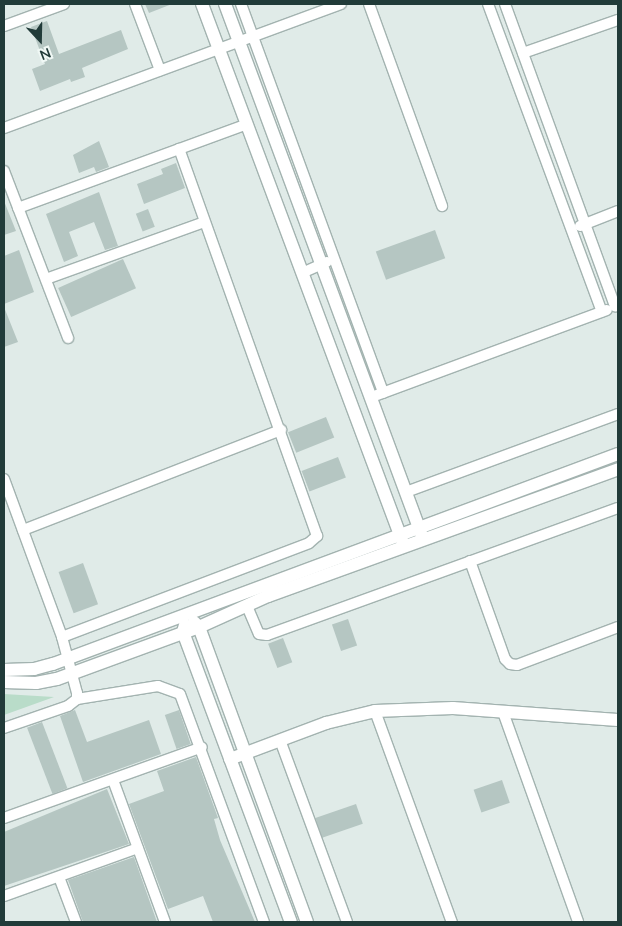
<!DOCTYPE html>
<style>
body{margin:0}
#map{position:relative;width:622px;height:926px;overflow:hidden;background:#e0ebe8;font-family:Mulish,sans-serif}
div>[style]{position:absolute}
.green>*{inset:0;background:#b9dcc9}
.building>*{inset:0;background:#b5c6c2;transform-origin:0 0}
.roads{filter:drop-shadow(1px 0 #a3b3b0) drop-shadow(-1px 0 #a3b3b0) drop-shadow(0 1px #a3b3b0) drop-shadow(0 -1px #a3b3b0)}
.minor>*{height:10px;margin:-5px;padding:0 5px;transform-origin:5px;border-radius:5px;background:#fff}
.tertiary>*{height:12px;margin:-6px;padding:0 6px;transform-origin:6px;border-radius:6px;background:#fff}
span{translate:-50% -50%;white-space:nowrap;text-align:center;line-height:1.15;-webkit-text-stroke:4px #f0f8f5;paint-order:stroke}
.frame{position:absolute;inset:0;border:5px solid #213b39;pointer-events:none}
.north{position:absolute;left:15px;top:15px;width:50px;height:50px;-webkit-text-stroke:4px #f0f8f5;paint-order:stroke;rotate:159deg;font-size:14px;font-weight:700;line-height:20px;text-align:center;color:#213b39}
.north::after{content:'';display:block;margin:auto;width:18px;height:22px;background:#213b39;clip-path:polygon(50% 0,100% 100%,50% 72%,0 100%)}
</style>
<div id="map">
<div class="green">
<i style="clip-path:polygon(4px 694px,54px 697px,4px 715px)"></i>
</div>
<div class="building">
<i style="clip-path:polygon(145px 4px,172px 4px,149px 13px)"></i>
<i style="clip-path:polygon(47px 21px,59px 54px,121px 30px,128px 49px,82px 68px,85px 77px,71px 82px,70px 79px,40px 91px,32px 69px,45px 64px,31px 27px)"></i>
<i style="clip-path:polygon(99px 141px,109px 167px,96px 172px,94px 167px,79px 173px,73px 155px)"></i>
<i style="clip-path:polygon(176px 163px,185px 188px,144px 204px,137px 184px,163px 174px,161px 169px)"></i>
<i style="clip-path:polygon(99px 192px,118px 246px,105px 250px,94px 222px,69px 232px,78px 256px,64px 262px,46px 214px)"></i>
<i style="clip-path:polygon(4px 201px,16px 231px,4px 235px)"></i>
<i style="left:148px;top:209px;width:19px;height:13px;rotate:69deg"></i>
<i style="left:435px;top:230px;width:30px;height:63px;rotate:70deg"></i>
<i style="clip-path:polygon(19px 250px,34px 292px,4px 304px,4px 256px)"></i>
<i style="left:123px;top:259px;width:32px;height:71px;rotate:66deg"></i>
<i style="clip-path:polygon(4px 307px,18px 342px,4px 347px)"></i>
<i style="left:326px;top:417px;width:22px;height:41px;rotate:68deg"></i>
<i style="left:338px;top:457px;width:22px;height:39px;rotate:69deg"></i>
<i style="left:83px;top:563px;width:44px;height:26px;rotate:70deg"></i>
<i style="left:348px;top:619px;width:28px;height:17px;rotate:71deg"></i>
<i style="left:283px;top:638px;width:26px;height:16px;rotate:69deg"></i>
<i style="clip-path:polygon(75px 710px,87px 742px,149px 720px,161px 754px,83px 782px,60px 716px)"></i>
<i style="left:179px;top:710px;width:36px;height:15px;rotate:71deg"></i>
<i style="left:42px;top:722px;width:71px;height:16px;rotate:69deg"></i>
<i style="clip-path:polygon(196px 757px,218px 818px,214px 819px,220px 840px,255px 922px,213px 922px,203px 896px,168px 909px,129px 804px,164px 791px,157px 771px)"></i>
<i style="left:502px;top:780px;width:24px;height:30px;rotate:71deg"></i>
<i style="clip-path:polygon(107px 789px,129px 844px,4px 886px,4px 832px)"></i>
<i style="left:356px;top:804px;width:21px;height:43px;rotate:71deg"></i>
<i style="clip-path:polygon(134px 857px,157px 922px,83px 922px,68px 880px)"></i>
</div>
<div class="roads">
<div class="minor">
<i style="left:135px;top:4px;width:71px;rotate:69.3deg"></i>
<i style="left:241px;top:4px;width:414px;rotate:69.9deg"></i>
<i style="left:369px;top:4px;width:215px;rotate:70.1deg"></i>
<i style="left:488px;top:4px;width:328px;rotate:69.7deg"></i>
<i style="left:505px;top:4px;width:322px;rotate:70deg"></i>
<i style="left:4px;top:26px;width:64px;rotate:-20.1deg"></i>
<i style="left:523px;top:53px;width:101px;rotate:-19.2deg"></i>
<i style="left:4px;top:128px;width:359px;rotate:-20.2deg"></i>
<i style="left:4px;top:171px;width:179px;rotate:69deg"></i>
<i style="left:18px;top:208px;width:244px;rotate:-20.1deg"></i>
<i style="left:580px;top:226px;width:41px;rotate:-21.5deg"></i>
<i style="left:302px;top:273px;width:27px;rotate:-24deg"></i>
<i style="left:46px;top:279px;width:168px;rotate:-19.8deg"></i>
<i style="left:377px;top:395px;width:245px;rotate:-20.3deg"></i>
<i style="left:4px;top:479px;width:168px;rotate:69.8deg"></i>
<i style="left:62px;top:637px;width:58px;rotate:75deg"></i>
<i style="left:77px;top:693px;width:6px;rotate:90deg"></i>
<i style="left:77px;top:699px;width:11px;rotate:142deg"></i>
<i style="left:68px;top:706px;width:68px;rotate:161deg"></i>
<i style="left:406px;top:492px;width:226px;rotate:-20.2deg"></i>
<i style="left:23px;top:530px;width:277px;rotate:-21.2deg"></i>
<i style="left:470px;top:561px;width:104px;rotate:70.3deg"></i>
<i style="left:505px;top:659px;width:7px;rotate:45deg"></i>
<i style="left:510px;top:664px;width:7px;rotate:8deg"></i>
<i style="left:517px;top:665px;width:108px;rotate:-20.6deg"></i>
<i style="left:247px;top:606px;width:30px;rotate:67deg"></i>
<i style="left:259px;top:634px;width:8px;rotate:7deg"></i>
<i style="left:267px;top:635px;width:373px;rotate:-19.9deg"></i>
<i style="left:62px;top:637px;width:264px;rotate:-20.8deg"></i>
<i style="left:309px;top:543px;width:11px;rotate:-41deg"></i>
<i style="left:317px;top:536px;width:411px;rotate:-109.6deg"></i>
<i style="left:77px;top:699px;width:82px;rotate:-9.1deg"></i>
<i style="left:158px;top:686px;width:23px;rotate:20deg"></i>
<i style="left:180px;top:694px;width:243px;rotate:69.8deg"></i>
<i style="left:375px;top:711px;width:225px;rotate:70deg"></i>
<i style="left:503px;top:712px;width:223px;rotate:70.3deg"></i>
<i style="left:280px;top:740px;width:194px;rotate:69.8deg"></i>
<i style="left:113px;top:780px;width:151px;rotate:69.9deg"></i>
<i style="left:4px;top:818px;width:210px;rotate:-19.7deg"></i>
<i style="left:59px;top:877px;width:48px;rotate:69.3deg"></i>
<i style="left:4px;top:896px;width:142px;rotate:-19.7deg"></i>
</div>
<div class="tertiary">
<i style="left:202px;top:4px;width:575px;rotate:69.55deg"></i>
<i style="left:225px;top:4px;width:567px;rotate:69.68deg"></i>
<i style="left:194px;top:622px;width:7px;rotate:45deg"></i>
<i style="left:199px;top:627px;width:314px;rotate:69.9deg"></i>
<i style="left:185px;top:625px;width:7px;rotate:106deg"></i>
<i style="left:183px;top:632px;width:309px;rotate:69.6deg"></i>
<i style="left:4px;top:670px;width:30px;rotate:-2deg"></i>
<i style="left:34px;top:669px;width:20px;rotate:-15deg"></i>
<i style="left:53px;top:664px;width:603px;rotate:-20.39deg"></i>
<i style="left:4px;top:682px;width:32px;rotate:2deg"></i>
<i style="left:36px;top:683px;width:21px;rotate:-11deg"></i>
<i style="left:57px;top:679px;width:151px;rotate:-20.1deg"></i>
<i style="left:199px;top:627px;width:76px;rotate:-24.2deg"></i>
<i style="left:268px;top:596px;width:372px;rotate:-19.9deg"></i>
<i style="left:230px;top:759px;width:103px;rotate:-20.6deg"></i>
<i style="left:326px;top:723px;width:50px;rotate:-13.8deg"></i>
<i style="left:375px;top:711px;width:78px;rotate:-2.2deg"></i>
<i style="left:453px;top:708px;width:165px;rotate:4.2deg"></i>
</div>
</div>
<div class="frame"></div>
<div class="north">N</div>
</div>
